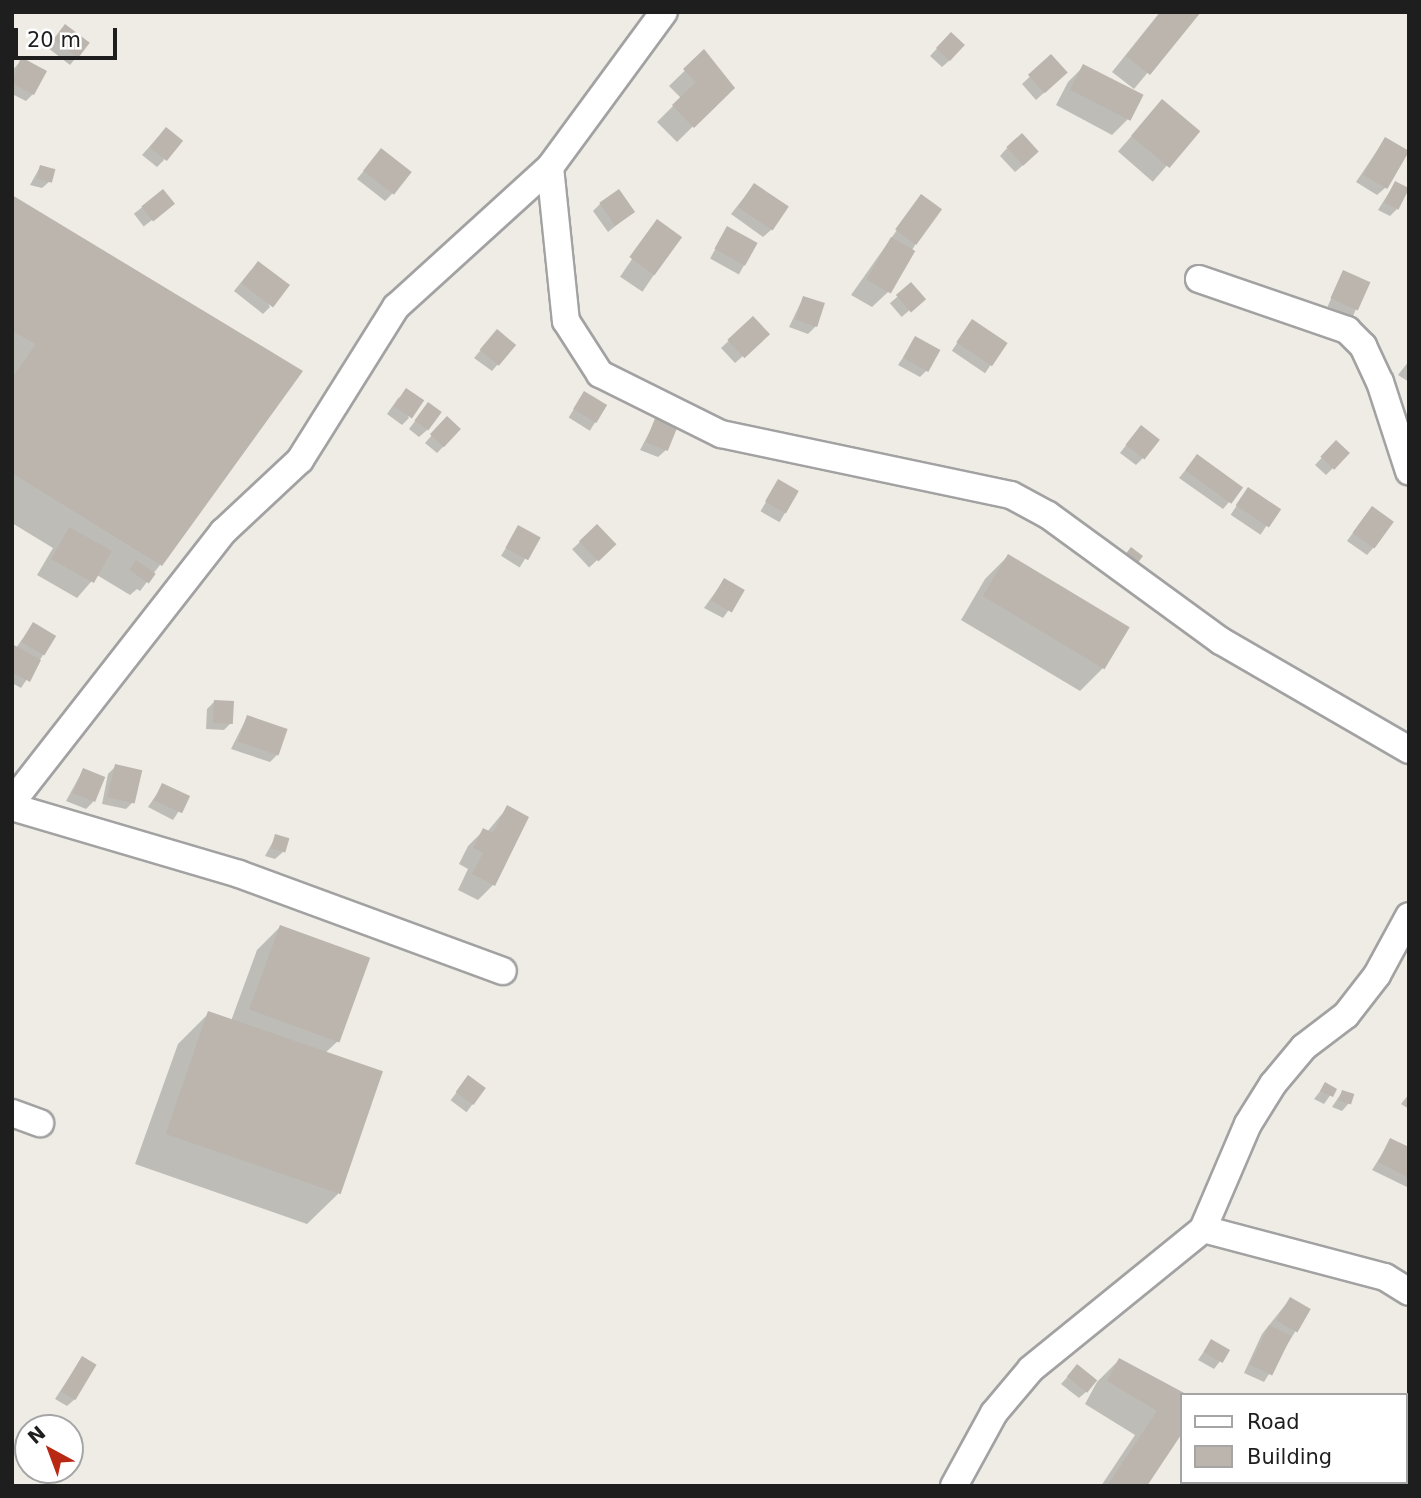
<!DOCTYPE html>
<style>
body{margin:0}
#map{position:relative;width:1421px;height:1498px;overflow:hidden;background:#eeece5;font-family:"DejaVu Sans",sans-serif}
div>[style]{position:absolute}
.shadow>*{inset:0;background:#0003;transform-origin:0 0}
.building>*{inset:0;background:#bbb5ae;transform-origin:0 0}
.roads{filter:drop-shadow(2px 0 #a2a2a2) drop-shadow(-2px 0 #a2a2a2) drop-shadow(0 2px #a2a2a2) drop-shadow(0 -2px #a2a2a2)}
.minor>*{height:26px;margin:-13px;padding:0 13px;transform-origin:13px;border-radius:13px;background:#fff}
span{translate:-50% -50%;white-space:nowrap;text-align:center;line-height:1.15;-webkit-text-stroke:6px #fff;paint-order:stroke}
.frame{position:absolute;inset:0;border:14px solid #1e1e1e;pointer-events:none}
.legend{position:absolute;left:1180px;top:1393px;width:228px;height:91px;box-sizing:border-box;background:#fff;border:2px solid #a5a5a5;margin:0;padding:9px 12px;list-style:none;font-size:21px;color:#1e1e1e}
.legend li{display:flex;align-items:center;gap:14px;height:35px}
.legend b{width:35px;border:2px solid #a5a5a5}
.north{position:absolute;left:14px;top:1414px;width:70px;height:70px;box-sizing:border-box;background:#fff;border:2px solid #a5a5a5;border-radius:50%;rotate:319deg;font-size:19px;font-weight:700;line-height:28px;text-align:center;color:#1e1e1e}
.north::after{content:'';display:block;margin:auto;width:24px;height:32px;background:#b92813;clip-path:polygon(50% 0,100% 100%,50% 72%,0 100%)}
.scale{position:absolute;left:14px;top:28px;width:103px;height:32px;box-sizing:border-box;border:4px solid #1e1e1e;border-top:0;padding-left:9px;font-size:21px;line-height:24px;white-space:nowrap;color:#1e1e1e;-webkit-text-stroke:5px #fff;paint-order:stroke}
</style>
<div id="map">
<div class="shadow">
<i style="clip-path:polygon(1160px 12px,1198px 12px,1134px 89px,1112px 72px)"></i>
<i style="clip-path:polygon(58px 34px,88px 43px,70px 65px,48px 48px)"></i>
<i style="clip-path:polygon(943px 42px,950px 60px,942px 67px,930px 56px)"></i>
<i style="clip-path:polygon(704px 52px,732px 88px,677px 142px,657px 122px,681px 98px,669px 86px)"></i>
<i style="clip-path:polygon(1051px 57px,1058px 80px,1036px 100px,1022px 84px)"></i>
<i style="clip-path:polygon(22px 59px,33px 94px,26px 101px,12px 94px,12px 71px)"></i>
<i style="clip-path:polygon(1084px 66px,1128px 119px,1112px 135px,1056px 105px,1068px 82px)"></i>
<i style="left:1162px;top:101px;width:46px;height:67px;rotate:41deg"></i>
<i style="clip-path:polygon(159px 136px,164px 160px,157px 167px,142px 155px)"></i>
<i style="clip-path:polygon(1385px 139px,1385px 188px,1377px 195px,1356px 182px)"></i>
<i style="clip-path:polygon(1007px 148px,1030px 159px,1015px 172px,1000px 156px)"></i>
<i style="clip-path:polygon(381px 150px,392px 194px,385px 201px,357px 179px)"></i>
<i style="clip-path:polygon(40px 167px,50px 181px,42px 188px,30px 185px)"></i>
<i style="clip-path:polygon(1395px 183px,1397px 209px,1390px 216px,1378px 210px)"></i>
<i style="clip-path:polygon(754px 185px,771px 230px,763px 237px,731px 214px)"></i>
<i style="left:163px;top:191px;width:16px;height:37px;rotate:52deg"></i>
<i style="clip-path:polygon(921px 196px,915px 245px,888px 292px,872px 307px,851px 295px)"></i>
<i style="clip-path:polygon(12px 197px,160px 565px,140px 591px,137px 589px,130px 595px,97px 575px,77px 598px,37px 575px,53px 548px,12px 523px)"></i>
<i style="clip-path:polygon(601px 203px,633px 212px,608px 232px,593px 211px)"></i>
<i style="left:657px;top:222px;width:27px;height:66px;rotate:34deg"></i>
<i style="left:727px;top:228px;width:33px;height:35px;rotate:29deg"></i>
<i style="clip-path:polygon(251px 270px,270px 307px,263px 314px,234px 291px)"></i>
<i style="left:1343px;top:272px;width:27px;height:38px;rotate:24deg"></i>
<i style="left:911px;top:285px;width:18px;height:28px;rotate:49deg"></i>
<i style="clip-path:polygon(803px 298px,816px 326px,808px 334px,789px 327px)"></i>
<i style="clip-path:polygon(753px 318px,760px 341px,735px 363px,721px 348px)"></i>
<i style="left:972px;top:321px;width:40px;height:36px;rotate:34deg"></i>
<i style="clip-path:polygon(916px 338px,927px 370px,920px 377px,898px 365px)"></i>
<i style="clip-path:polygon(490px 339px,514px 345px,492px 371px,474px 358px)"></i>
<i style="clip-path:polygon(1409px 361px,1409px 382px,1398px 375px)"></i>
<i style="left:584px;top:393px;width:25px;height:29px;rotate:32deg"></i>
<i style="clip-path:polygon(399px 397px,409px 418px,402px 425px,387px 414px)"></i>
<i style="clip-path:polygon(428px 404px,427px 430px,419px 437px,409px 429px)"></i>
<i style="clip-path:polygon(657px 418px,666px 450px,658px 457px,640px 450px)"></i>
<i style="clip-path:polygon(440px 426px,444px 446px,437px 453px,425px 443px)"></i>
<i style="clip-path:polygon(1134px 435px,1143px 458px,1136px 465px,1120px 453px)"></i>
<i style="clip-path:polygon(1329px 450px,1348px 453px,1326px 475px,1315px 465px)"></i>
<i style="clip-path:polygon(1197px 456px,1230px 501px,1223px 509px,1179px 478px)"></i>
<i style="left:778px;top:481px;width:22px;height:35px;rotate:30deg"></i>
<i style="left:1248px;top:489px;width:36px;height:31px;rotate:34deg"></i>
<i style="clip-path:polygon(1365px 516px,1374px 547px,1367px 555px,1347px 541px)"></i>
<i style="left:597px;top:526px;width:25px;height:34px;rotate:47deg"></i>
<i style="left:519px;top:527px;width:22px;height:34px;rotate:32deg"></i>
<i style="clip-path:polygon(1008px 556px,1103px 668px,1080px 691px,961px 620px,985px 579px)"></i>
<i style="clip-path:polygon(724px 580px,743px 590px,723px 618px,704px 608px)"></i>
<i style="clip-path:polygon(33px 624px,43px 655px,21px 688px,12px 683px,12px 646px,16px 648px)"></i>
<i style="clip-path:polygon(214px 702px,232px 722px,224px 730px,206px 729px,207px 709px)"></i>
<i style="clip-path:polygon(247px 717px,277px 755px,270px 762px,231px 749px)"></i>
<i style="clip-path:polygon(116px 766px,133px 802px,126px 809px,102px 804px,108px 774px)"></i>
<i style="clip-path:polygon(83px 770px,93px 802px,86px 809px,66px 801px)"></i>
<i style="clip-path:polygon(163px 785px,188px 797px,173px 820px,148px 807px)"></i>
<i style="clip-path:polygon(507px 808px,493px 885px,478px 900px,458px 890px,468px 869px,459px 864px,468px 846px,483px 831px,487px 832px)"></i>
<i style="clip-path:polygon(276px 836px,283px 852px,275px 859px,265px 856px)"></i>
<i style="clip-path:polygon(280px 927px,338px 1041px,325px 1053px,338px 1194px,307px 1224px,135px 1164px,178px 1044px,209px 1013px,231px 1021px,257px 950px)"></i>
<i style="left:468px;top:1077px;width:20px;height:29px;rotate:37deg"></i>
<i style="clip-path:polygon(1325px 1085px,1334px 1090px,1324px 1104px,1314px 1099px)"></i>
<i style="clip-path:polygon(1342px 1092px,1349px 1103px,1342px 1111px,1332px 1107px)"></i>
<i style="clip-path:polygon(1409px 1094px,1409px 1109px,1401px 1104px)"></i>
<i style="clip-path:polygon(1391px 1140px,1409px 1149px,1409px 1188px,1372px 1170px)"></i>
<i style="clip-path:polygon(1290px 1299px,1295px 1332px,1264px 1382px,1244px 1373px,1262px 1334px)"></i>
<i style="clip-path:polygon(1211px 1341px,1228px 1351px,1214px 1369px,1198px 1360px)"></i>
<i style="clip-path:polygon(82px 1358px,75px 1399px,67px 1406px,55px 1399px)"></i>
<i style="clip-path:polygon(1119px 1360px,1181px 1395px,1181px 1432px,1145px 1486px,1101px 1486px,1135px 1435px,1085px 1404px,1097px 1382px)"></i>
<i style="clip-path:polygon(1070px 1374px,1087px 1391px,1079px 1398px,1061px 1384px)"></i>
</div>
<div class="building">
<i style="clip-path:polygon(1161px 12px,1201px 12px,1150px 75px,1126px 56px)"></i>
<i style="left:65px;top:24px;width:31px;height:19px;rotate:37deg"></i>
<i style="left:951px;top:32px;width:19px;height:22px;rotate:43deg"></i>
<i style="clip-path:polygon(704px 49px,735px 88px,694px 128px,672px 105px,696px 82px,683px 69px)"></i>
<i style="left:1051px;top:54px;width:25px;height:31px;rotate:48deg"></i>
<i style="clip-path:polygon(21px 57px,47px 71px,34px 95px,12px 83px)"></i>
<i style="left:1083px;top:64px;width:68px;height:29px;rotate:27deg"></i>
<i style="left:1162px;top:99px;width:50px;height:48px;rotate:40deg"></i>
<i style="left:166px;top:127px;width:22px;height:26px;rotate:39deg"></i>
<i style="left:1022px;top:133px;width:25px;height:21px;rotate:48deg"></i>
<i style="left:1385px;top:137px;width:28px;height:44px;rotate:30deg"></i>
<i style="left:381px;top:148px;width:39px;height:29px;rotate:38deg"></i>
<i style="left:40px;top:165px;width:16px;height:14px;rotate:15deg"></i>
<i style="left:1395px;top:181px;width:16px;height:24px;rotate:27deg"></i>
<i style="left:754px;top:183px;width:42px;height:29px;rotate:34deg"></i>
<i style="left:163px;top:189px;width:19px;height:28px;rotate:51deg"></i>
<i style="left:619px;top:189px;width:28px;height:24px;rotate:55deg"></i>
<i style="left:921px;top:194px;width:26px;height:44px;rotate:36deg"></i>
<i style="clip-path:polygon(12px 195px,303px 371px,162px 566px,12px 473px,12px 378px,36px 344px,12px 331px)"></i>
<i style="left:657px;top:219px;width:31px;height:47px;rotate:36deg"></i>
<i style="left:727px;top:226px;width:35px;height:26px;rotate:29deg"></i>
<i style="left:891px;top:237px;width:28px;height:49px;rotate:30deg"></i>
<i style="left:258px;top:261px;width:40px;height:28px;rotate:37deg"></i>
<i style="left:1343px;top:270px;width:30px;height:31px;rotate:24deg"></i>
<i style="left:911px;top:282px;width:23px;height:20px;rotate:49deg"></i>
<i style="left:803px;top:296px;width:23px;height:25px;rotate:18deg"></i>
<i style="left:753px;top:316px;width:25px;height:35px;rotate:47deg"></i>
<i style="left:972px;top:319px;width:43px;height:28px;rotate:34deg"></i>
<i style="left:497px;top:329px;width:25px;height:27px;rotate:40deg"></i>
<i style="left:915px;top:336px;width:29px;height:25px;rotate:29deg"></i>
<i style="left:406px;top:388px;width:22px;height:22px;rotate:34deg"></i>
<i style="left:584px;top:391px;width:27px;height:21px;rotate:31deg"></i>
<i style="left:428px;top:402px;width:17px;height:23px;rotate:36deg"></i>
<i style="left:447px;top:416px;width:19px;height:25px;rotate:43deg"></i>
<i style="left:656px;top:416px;width:24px;height:28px;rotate:22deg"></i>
<i style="left:1141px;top:425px;width:24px;height:25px;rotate:38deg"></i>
<i style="left:1336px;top:440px;width:19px;height:23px;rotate:43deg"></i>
<i style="left:1197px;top:454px;width:57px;height:20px;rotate:36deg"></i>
<i style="left:778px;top:479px;width:24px;height:26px;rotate:30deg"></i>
<i style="left:1248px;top:487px;width:40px;height:22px;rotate:34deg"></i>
<i style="left:1372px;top:506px;width:27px;height:33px;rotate:36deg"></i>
<i style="left:597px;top:524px;width:28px;height:25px;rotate:46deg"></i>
<i style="left:518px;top:525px;width:26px;height:26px;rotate:29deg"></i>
<i style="left:69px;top:527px;width:49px;height:37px;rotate:29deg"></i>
<i style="left:1131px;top:547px;width:15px;height:12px;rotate:37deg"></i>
<i style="left:1008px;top:554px;width:142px;height:49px;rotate:31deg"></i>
<i style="left:136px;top:560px;width:24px;height:12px;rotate:35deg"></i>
<i style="left:724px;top:578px;width:24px;height:26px;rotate:30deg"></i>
<i style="left:33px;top:622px;width:27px;height:23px;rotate:31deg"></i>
<i style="clip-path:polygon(12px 644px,41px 660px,30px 682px,12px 672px)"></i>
<i style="left:214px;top:700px;width:20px;height:23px;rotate:3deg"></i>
<i style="left:247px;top:715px;width:43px;height:28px;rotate:19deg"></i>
<i style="left:115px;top:764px;width:28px;height:34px;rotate:13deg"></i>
<i style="left:83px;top:768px;width:24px;height:27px;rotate:22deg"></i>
<i style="left:162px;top:783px;width:31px;height:19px;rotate:25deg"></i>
<i style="clip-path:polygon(507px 805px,529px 817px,495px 886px,472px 874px,483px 853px,473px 848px,483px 828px,493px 833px)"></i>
<i style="left:275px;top:834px;width:15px;height:15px;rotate:16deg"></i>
<i style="left:280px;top:925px;width:96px;height:90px;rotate:20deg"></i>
<i style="left:208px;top:1011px;width:185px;height:130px;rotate:19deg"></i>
<i style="left:468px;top:1075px;width:22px;height:21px;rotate:36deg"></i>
<i style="clip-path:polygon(1325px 1082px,1337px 1089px,1333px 1097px,1320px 1091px)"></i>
<i style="left:1342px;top:1090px;width:13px;height:11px;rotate:18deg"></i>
<i style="clip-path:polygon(1390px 1138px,1409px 1147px,1409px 1178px,1378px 1162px)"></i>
<i style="left:1290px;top:1297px;width:24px;height:27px;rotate:30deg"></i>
<i style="left:1269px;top:1325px;width:25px;height:44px;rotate:26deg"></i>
<i style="left:1211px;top:1339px;width:22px;height:15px;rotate:30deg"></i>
<i style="left:82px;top:1356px;width:17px;height:41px;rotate:31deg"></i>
<i style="clip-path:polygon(1119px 1358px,1188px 1395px,1181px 1395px,1181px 1435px,1147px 1486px,1107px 1486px,1157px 1411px,1107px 1381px)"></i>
<i style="left:1077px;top:1364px;width:26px;height:16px;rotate:39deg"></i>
</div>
<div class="roads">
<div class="minor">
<i style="left:550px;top:167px;width:155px;rotate:84.1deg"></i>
<i style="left:566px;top:321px;width:63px;rotate:57.3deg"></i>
<i style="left:600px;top:374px;width:135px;rotate:26.4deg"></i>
<i style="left:721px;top:434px;width:296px;rotate:11.9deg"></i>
<i style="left:1011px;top:495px;width:42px;rotate:28.4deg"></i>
<i style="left:1048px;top:515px;width:214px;rotate:36.1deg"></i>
<i style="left:1221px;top:641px;width:217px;rotate:30.1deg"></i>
<i style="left:1199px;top:279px;width:157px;rotate:19deg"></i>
<i style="left:1347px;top:330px;width:23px;rotate:45deg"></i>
<i style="left:1363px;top:346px;width:40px;rotate:65deg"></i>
<i style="left:1380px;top:382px;width:94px;rotate:72deg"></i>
<i style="left:12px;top:802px;width:343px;rotate:-52deg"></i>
<i style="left:223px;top:532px;width:105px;rotate:-43.1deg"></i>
<i style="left:300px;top:460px;width:181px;rotate:-57.9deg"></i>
<i style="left:396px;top:307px;width:208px;rotate:-42.3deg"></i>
<i style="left:550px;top:167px;width:192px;rotate:-53.7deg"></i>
<i style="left:12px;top:807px;width:237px;rotate:16.4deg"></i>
<i style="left:239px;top:874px;width:281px;rotate:20.2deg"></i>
<i style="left:12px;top:1113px;width:30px;rotate:20deg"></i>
<i style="left:1203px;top:1229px;width:188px;rotate:14.8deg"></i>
<i style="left:1385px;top:1277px;width:28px;rotate:32deg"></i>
<i style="left:954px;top:1486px;width:83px;rotate:-61.3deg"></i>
<i style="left:994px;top:1413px;width:57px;rotate:-49.9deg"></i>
<i style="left:1031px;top:1369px;width:222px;rotate:-39.1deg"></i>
<i style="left:1203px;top:1229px;width:114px;rotate:-66.8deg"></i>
<i style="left:1248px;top:1124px;width:47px;rotate:-58deg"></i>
<i style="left:1273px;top:1084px;width:48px;rotate:-50deg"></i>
<i style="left:1304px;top:1047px;width:53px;rotate:-37.3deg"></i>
<i style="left:1346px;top:1015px;width:51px;rotate:-52.2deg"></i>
<i style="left:1377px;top:975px;width:67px;rotate:-61.5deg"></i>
</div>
</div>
<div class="frame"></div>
<ul class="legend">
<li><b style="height:9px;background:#fff"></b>Road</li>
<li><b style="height:19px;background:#bbb5ae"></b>Building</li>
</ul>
<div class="north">N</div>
<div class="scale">20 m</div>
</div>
